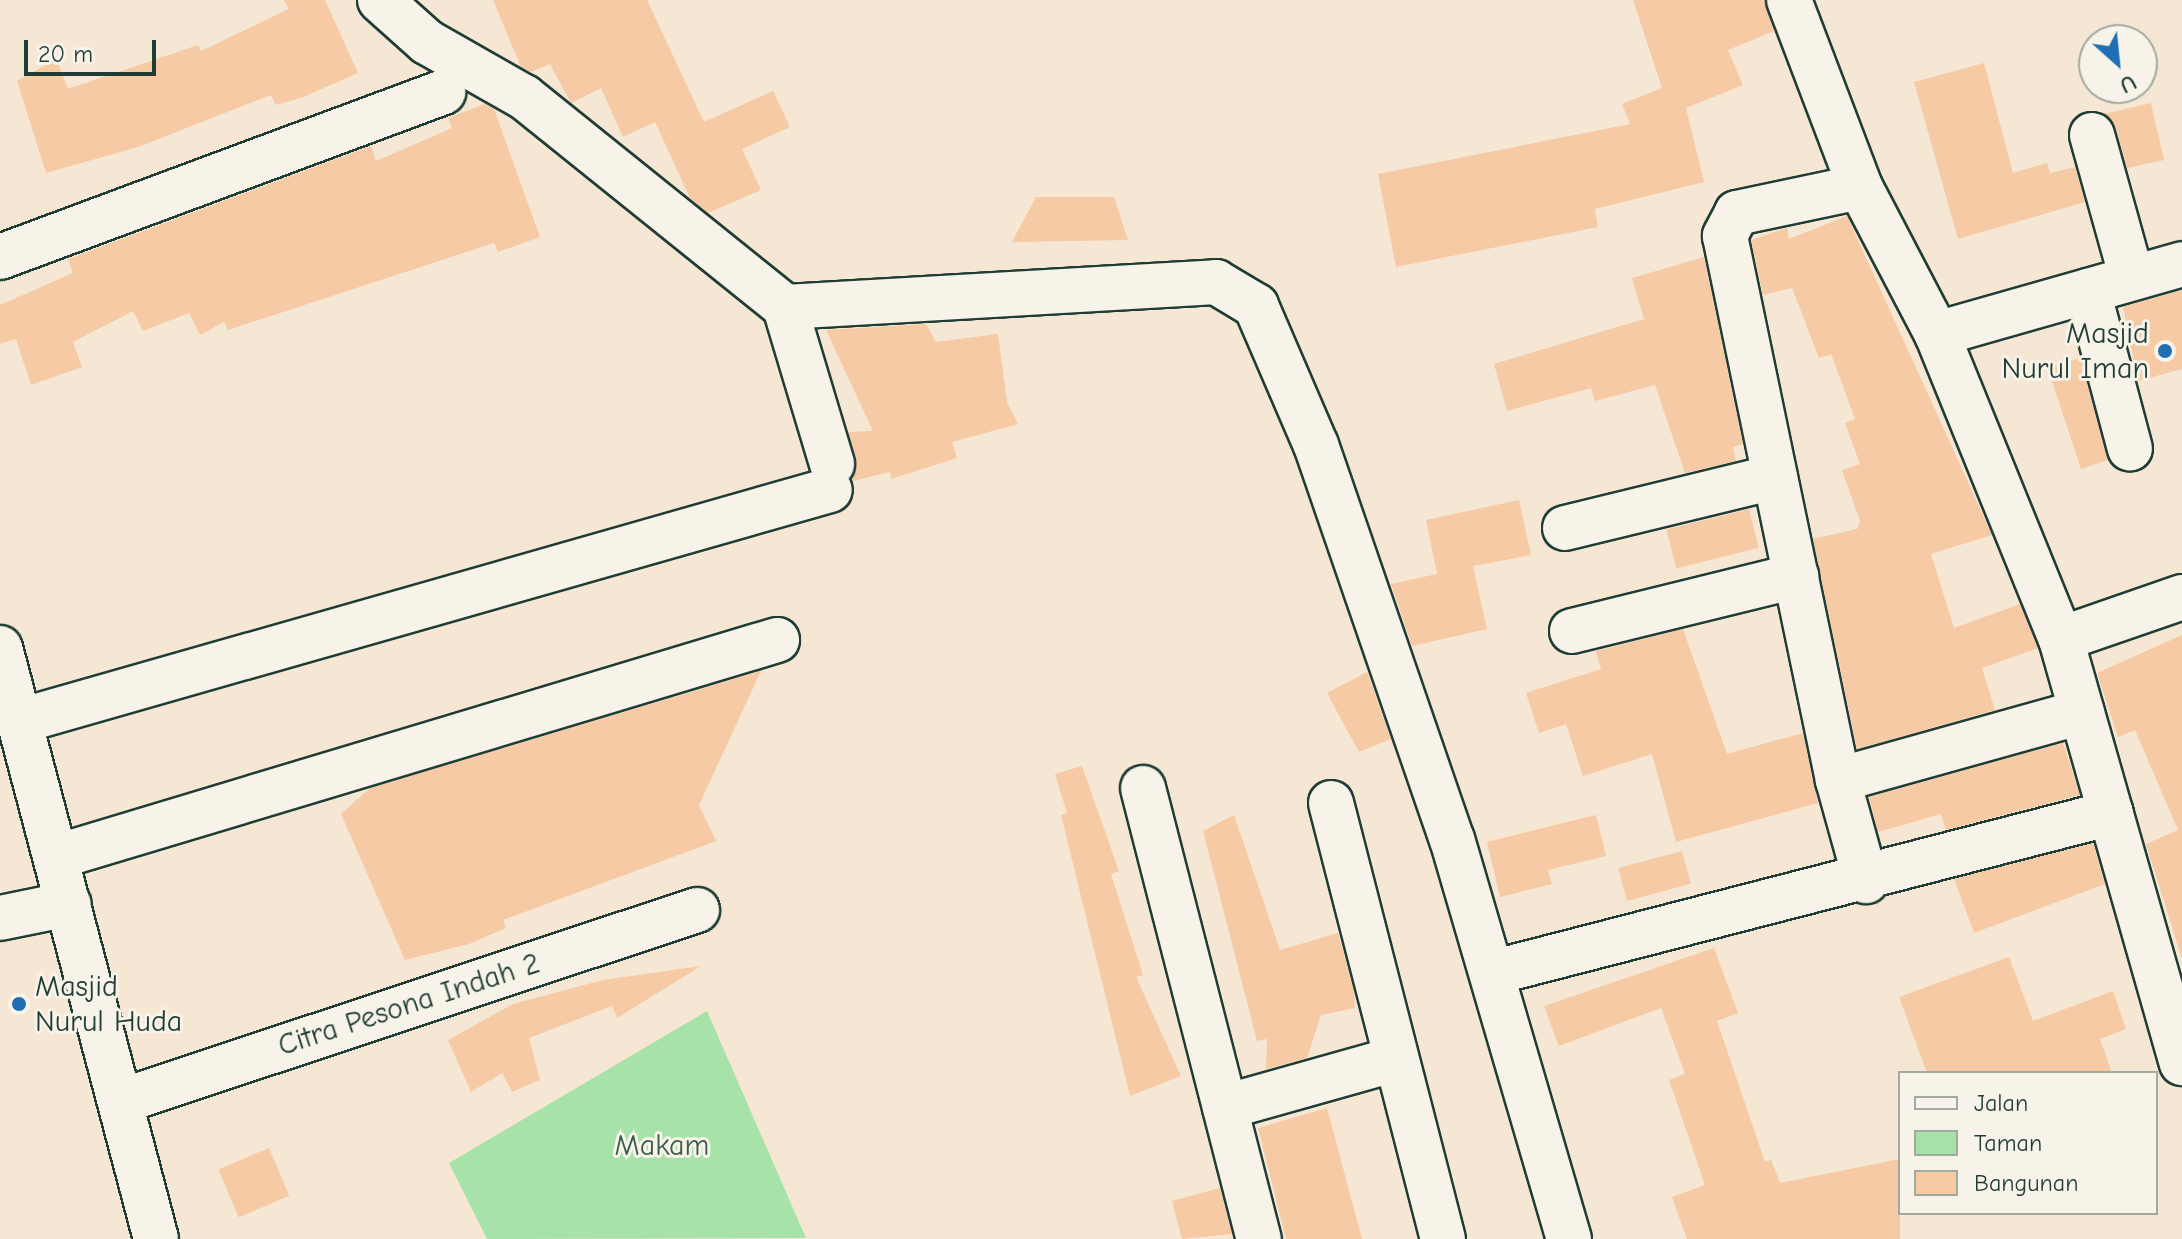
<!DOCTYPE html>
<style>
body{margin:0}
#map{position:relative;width:2182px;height:1239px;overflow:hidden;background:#f6e7d4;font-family:"Comic Neue",sans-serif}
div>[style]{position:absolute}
.green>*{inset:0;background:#a7e3a9}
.building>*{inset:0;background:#f5caa4;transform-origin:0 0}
.roads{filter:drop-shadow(2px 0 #1f3d34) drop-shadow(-2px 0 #1f3d34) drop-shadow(0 2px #1f3d34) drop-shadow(0 -2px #1f3d34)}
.street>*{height:44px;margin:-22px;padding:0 22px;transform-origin:22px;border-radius:22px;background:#f7f3e8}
.dots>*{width:22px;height:22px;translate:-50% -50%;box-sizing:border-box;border:4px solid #f7f3e8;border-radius:50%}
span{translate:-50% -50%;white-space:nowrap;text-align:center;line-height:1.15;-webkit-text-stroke:6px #f7f3e8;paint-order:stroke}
.poi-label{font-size:30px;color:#1f3d34}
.right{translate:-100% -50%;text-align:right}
.left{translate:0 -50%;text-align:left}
.street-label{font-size:30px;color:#1f3d34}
.park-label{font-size:30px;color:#3a5e4b}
.legend{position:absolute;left:1898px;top:1071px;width:260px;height:144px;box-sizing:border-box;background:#f7f3e8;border:2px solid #a1aaa0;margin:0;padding:10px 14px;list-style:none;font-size:24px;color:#1f3d34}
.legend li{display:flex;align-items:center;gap:16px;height:40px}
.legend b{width:40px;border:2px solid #a1aaa0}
.north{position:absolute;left:2078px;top:24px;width:80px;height:80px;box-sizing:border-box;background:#f7f3e8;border:2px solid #a1aaa0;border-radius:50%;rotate:153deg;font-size:22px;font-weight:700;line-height:32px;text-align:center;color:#1f3d34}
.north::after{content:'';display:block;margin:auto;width:28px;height:36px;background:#1f6fb2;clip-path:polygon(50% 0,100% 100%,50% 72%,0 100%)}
.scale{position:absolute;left:24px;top:40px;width:132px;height:36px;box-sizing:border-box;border:4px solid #1f3d34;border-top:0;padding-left:10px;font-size:24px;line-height:28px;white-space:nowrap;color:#1f3d34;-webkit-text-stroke:6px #f7f3e8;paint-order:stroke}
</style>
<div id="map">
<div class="green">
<i style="clip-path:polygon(707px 1011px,806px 1238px,487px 1239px,449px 1163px)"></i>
</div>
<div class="building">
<i style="clip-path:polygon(284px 0,325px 0,358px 73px,301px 98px,276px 105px,271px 95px,138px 147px,46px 173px,17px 81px,56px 59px,68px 89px,198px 45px,201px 51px,289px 9px)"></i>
<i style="clip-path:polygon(493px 0,647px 0,704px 122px,773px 91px,790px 127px,742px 149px,761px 190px,708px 213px,690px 198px,655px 122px,623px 137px,601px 88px,571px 103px,550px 64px,531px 72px,521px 67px)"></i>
<i style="clip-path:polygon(1633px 0,1765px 0,1774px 31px,1728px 50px,1743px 85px,1686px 108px,1704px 182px,1595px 209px,1598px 227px,1396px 267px,1378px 174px,1630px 124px,1622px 104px,1662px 88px)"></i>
<i style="clip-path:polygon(1984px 63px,2013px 173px,2047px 163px,2050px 173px,2075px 167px,2085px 202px,1958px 239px,1914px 82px)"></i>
<i style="clip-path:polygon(2151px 103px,2164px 160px,2127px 168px,2116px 128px,2104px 114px)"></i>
<i style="clip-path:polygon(485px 104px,494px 109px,540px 237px,498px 252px,494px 243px,228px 330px,224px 322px,200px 335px,189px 313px,143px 331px,133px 311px,73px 342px,82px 367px,31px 385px,16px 339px,0 344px,0 305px,73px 273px,68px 259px,371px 146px,376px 161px,452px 128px,448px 118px)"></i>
<i style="clip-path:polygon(1036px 197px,1114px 197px,1128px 240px,1012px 242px)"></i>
<i style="clip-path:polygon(1847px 216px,1992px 535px,1931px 554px,1954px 628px,2020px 604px,2038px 648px,1982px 668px,1995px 710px,1857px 749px,1813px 539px,1857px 529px,1860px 521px,1842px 470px,1860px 464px,1845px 423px,1855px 419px,1831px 354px,1819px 358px,1792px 288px,1763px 295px,1751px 240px,1787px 228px,1789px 239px)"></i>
<i style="clip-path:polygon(1704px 257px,1743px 444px,1733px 447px,1736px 461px,1685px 473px,1655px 385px,1595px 401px,1591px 388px,1507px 411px,1494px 364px,1644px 319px,1632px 278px)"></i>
<i style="clip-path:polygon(2182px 290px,2182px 369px,2138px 381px,2123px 307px)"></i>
<i style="clip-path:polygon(926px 324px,936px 342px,998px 334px,1007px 402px,1018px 424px,952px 442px,957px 458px,891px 479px,890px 472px,853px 481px,848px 432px,873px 431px,826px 330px)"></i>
<i style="clip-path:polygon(2080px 358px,2108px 460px,2081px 469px,2048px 369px)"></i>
<i style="clip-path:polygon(1519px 500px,1531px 555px,1473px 566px,1487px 629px,1412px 646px,1391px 584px,1437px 574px,1426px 520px)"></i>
<i style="left:1749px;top:509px;width:40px;height:85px;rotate:76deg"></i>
<i style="clip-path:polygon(1683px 629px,1727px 754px,1803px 733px,1818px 803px,1676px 842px,1652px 754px,1583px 776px,1566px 724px,1539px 733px,1526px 693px,1601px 669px,1596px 651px)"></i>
<i style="clip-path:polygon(2182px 635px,2182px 959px,2146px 844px,2178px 830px,2135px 730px,2118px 737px,2097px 673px)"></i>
<i style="clip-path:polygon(761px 671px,699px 805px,716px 841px,503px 920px,506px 928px,469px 944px,405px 960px,341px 814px,370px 788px)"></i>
<i style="clip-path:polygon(1367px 672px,1391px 739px,1359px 752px,1327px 693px)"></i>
<i style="clip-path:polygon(2063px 743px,2080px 795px,1946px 830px,1941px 814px,1878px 832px,1869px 797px)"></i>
<i style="clip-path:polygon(1082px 766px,1119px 871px,1111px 874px,1143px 975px,1136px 977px,1181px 1076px,1130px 1096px,1061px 815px,1067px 813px,1055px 774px)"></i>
<i style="clip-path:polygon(1234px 815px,1280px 950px,1338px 933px,1354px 991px,1355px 1008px,1321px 1015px,1307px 1058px,1266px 1069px,1267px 1039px,1257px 1041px,1203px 831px)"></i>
<i style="clip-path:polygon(1596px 815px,1606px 856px,1548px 870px,1552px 884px,1500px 897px,1487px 842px)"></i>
<i style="clip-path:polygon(2093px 843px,2105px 884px,1974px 933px,1954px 879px)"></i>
<i style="left:1682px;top:851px;width:34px;height:66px;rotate:75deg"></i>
<i style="clip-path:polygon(1714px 948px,1738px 1013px,1717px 1021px,1765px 1162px,1771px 1160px,1780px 1183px,1900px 1159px,1900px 1239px,1687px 1239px,1672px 1197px,1705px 1185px,1669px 1080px,1685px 1074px,1661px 1008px,1559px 1046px,1544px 1006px)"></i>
<i style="clip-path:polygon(2009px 957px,2033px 1021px,2113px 991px,2126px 1029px,2100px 1039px,2112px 1073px,1927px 1073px,1899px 997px)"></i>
<i style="clip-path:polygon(701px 966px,617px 1018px,612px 1006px,529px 1038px,540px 1080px,512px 1092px,502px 1073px,471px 1092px,448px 1040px,513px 1004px,603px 980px)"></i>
<i style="clip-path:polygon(1327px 1108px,1362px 1239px,1286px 1239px,1258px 1128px)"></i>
<i style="left:269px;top:1148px;width:52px;height:55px;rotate:67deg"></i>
<i style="clip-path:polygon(1220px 1188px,1232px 1234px,1182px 1239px,1172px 1201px)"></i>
</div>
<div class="roads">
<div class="street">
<i style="left:380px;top:0;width:63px;rotate:41.8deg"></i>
<i style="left:427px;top:42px;width:112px;rotate:29.6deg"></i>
<i style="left:524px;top:97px;width:335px;rotate:38.8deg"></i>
<i style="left:785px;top:307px;width:432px;rotate:-3.3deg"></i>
<i style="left:1216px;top:282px;width:47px;rotate:31deg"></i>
<i style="left:1256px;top:306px;width:151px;rotate:66.7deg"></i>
<i style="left:1316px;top:445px;width:417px;rotate:71deg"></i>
<i style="left:1452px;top:839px;width:417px;rotate:73.7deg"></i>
<i style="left:1789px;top:0;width:200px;rotate:69.2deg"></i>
<i style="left:1860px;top:187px;width:166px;rotate:62.4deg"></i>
<i style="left:1937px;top:334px;width:329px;rotate:67.9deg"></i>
<i style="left:2061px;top:639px;width:441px;rotate:74.1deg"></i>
<i style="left:2092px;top:135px;width:148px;rotate:74.4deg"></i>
<i style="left:1860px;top:187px;width:126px;rotate:168.1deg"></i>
<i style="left:1737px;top:213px;width:26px;rotate:118deg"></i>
<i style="left:1725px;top:236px;width:556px;rotate:78.27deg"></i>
<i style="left:1838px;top:780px;width:105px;rotate:74.5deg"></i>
<i style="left:0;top:257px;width:473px;rotate:-20.4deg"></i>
<i style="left:2088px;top:291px;width:163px;rotate:75.1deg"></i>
<i style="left:785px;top:307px;width:164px;rotate:73.3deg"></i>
<i style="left:1937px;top:334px;width:255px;rotate:-15.9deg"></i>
<i style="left:1565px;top:528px;width:216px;rotate:-13.7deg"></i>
<i style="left:1572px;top:631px;width:231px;rotate:-13.8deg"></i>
<i style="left:2061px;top:639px;width:128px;rotate:-19.1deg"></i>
<i style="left:0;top:648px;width:611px;rotate:75.21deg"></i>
<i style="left:20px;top:721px;width:842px;rotate:-15.92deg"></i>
<i style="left:1838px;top:780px;width:253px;rotate:-15.6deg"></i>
<i style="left:1143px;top:788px;width:466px;rotate:75.6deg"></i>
<i style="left:1331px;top:803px;width:450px;rotate:75.6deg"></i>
<i style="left:56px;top:857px;width:753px;rotate:-16.75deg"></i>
<i style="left:0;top:918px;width:70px;rotate:-11.5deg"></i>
<i style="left:1495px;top:972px;width:636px;rotate:-14.47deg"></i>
<i style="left:122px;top:1101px;width:606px;rotate:-18.38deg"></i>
<i style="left:1225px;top:1107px;width:173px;rotate:-15.7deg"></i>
</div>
</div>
<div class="dots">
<i style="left:2165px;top:351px;background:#1f6fb2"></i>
<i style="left:19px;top:1004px;background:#1f6fb2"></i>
</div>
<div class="poi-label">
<span class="right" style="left:2149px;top:351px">Masjid<br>Nurul Iman</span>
<span class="left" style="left:35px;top:1004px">Masjid<br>Nurul Huda</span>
</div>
<div class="street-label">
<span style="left:409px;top:1005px;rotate:-18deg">Citra Pesona Indah 2</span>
</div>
<div class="park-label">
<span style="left:662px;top:1146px">Makam</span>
</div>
<ul class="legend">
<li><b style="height:10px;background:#f7f3e8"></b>Jalan</li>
<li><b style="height:22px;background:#a7e3a9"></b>Taman</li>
<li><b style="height:22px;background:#f5caa4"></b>Bangunan</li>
</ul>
<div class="north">U</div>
<div class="scale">20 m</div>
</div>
